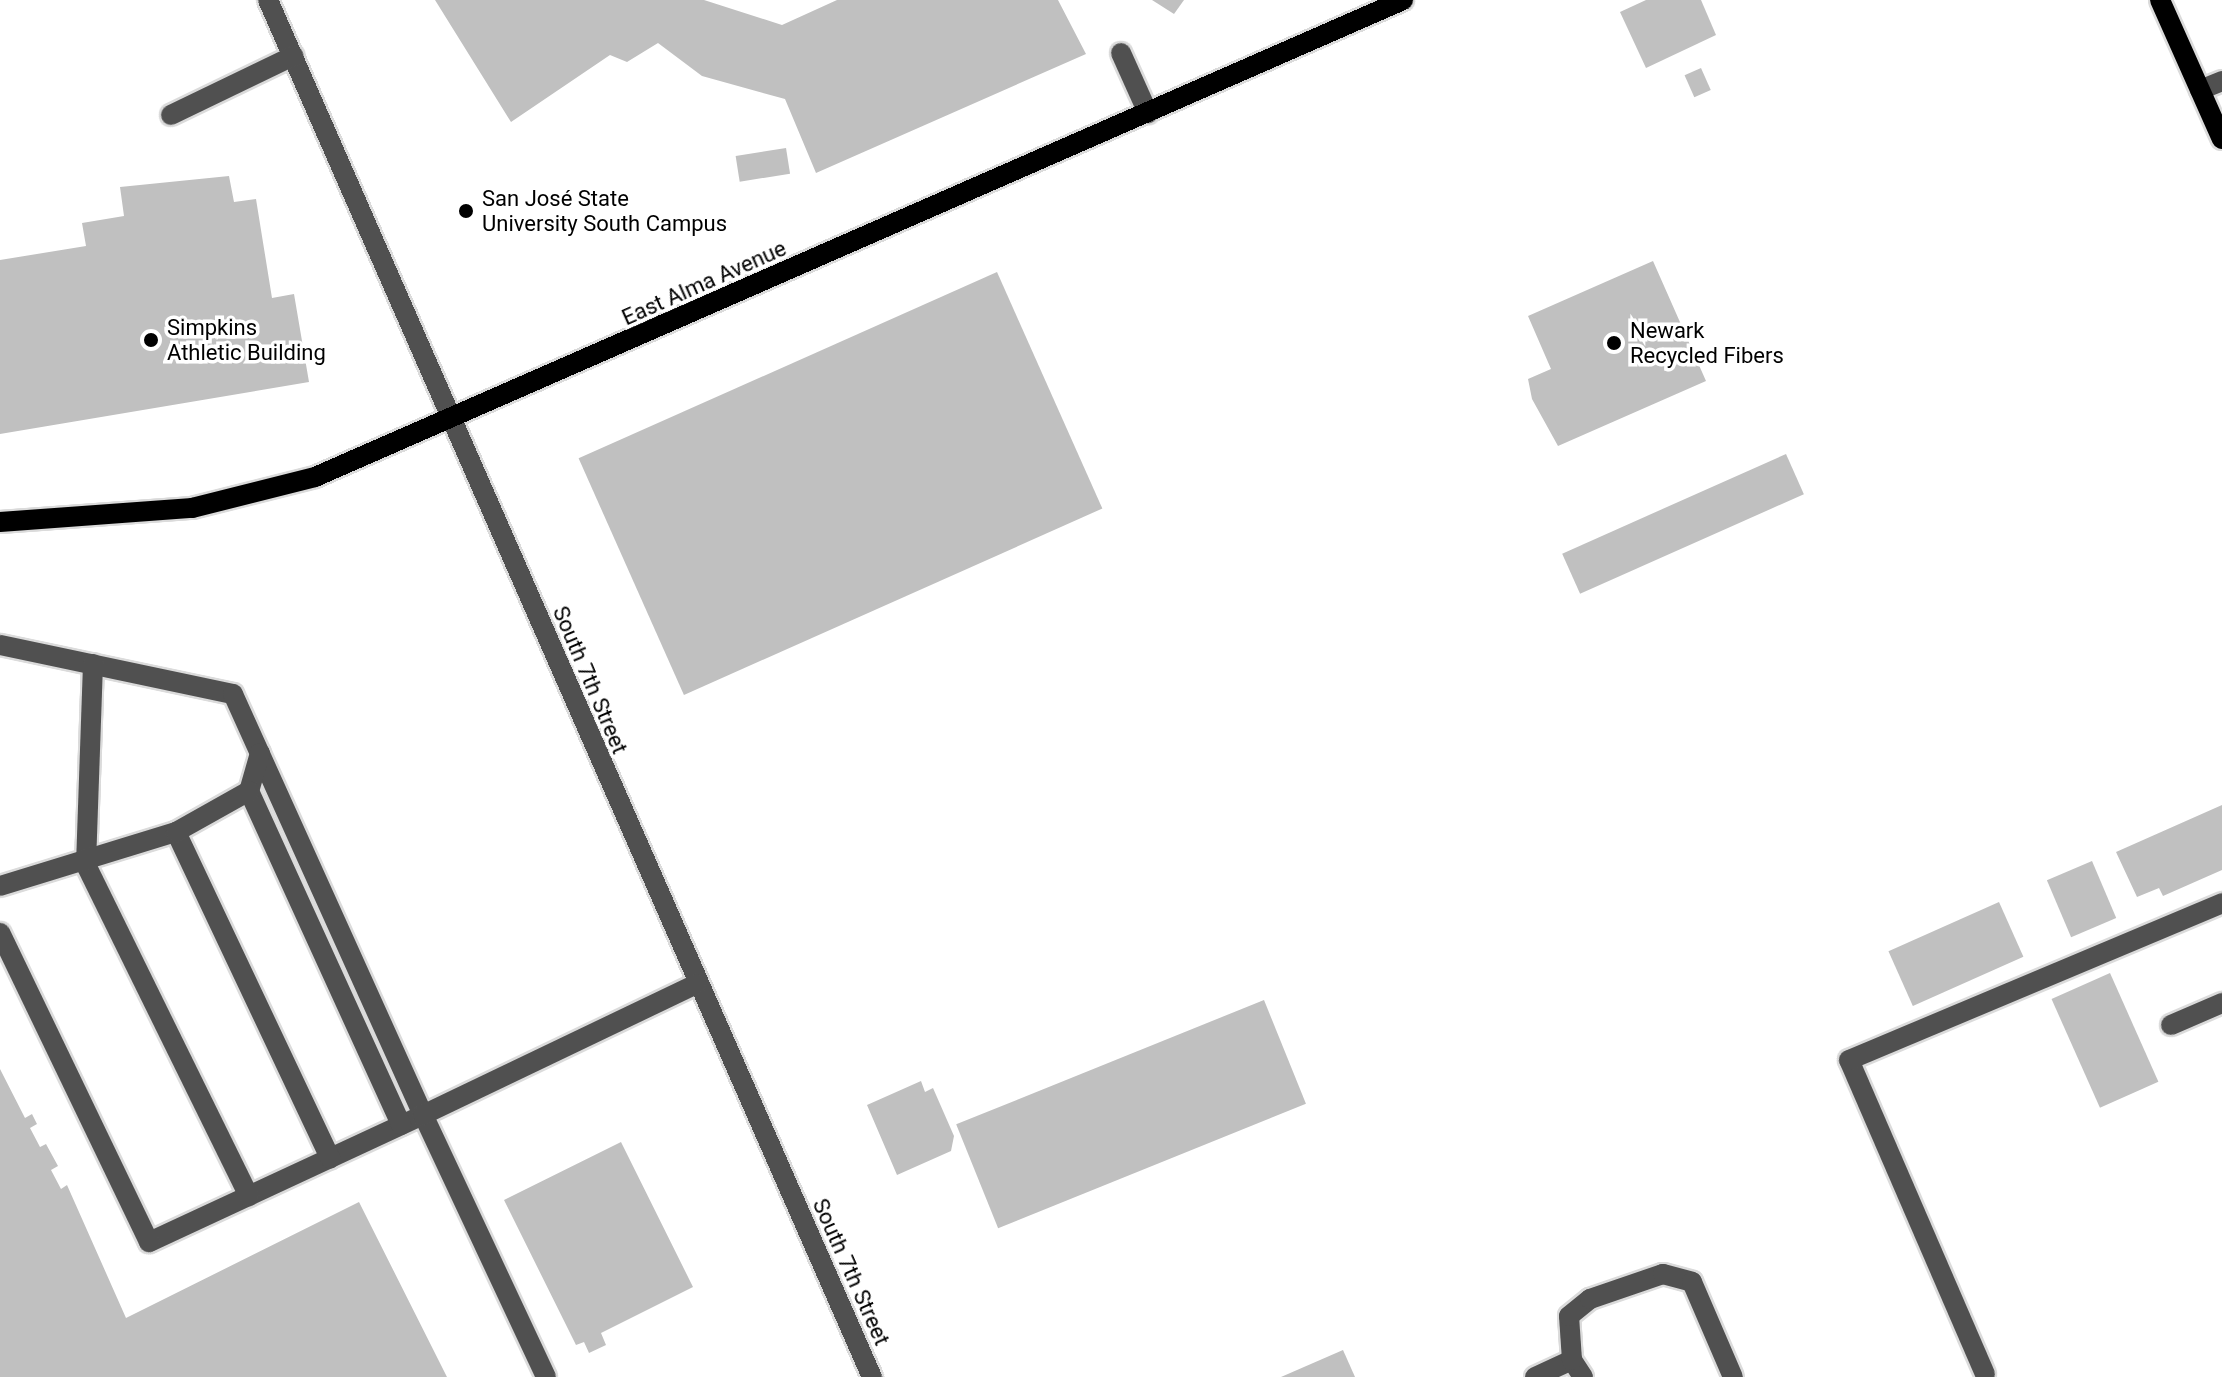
<!DOCTYPE html>
<meta charset="utf-8">
<style>
body{margin:0}
#map{position:relative;width:2222px;height:1377px;overflow:hidden;background:#fff;font-family:Roboto,sans-serif}
div>[style]{position:absolute}
.building>*{inset:0;background:#c0c0c0;transform-origin:0 0}
.roads{filter:drop-shadow(2px 0 #dbdbdb) drop-shadow(-2px 0 #dbdbdb) drop-shadow(0 2px #dbdbdb) drop-shadow(0 -2px #dbdbdb)}
.minor>*{height:20px;margin:-10px;padding:0 10px;transform-origin:10px;border-radius:10px;background:#505050}
.major>*{height:20px;margin:-10px;padding:0 10px;transform-origin:10px;border-radius:10px;background:#000}
.dots>*{width:22px;height:22px;translate:-50% -50%;box-sizing:border-box;border:4px solid #fff;border-radius:50%}
span{translate:-50% -50%;white-space:nowrap;text-align:center;line-height:1.15;-webkit-text-stroke:7px #fff;paint-order:stroke}
.poi-label{font-size:22px;color:#000}
.left{translate:0 -50%;text-align:left}
.street-label{font-size:22px;color:#000}
</style>
<div id="map">
<div class="building">
<i style="clip-path:polygon(435px 0,704px 0,782px 25px,837px 0,1058px 0,1086px 54px,816px 173px,785px 99px,702px 76px,658px 43px,627px 62px,610px 55px,511px 122px)"></i>
<i style="clip-path:polygon(1152px 0,1184px 0,1174px 14px)"></i>
<i style="clip-path:polygon(1646px 0,1701px 0,1716px 35px,1646px 68px,1620px 12px)"></i>
<i style="left:1701px;top:68px;width:24px;height:18px;rotate:66deg"></i>
<i style="left:786px;top:148px;width:26px;height:51px;rotate:81deg"></i>
<i style="clip-path:polygon(229px 176px,234px 202px,256px 199px,272px 298px,294px 294px,309px 382px,0 434px,0 260px,86px 246px,82px 223px,124px 216px,120px 187px)"></i>
<i style="clip-path:polygon(1653px 261px,1706px 381px,1558px 446px,1532px 399px,1528px 379px,1551px 369px,1528px 316px)"></i>
<i style="left:997px;top:272px;width:259px;height:458px;rotate:66deg"></i>
<i style="left:1786px;top:454px;width:44px;height:245px;rotate:66deg"></i>
<i style="clip-path:polygon(2222px 805px,2222px 870px,2163px 896px,2159px 888px,2137px 897px,2116px 852px)"></i>
<i style="left:2092px;top:861px;width:62px;height:49px;rotate:67deg"></i>
<i style="left:1999px;top:902px;width:60px;height:121px;rotate:66deg"></i>
<i style="left:2110px;top:973px;width:119px;height:64px;rotate:66deg"></i>
<i style="left:1264px;top:1000px;width:112px;height:332px;rotate:68deg"></i>
<i style="clip-path:polygon(0 1069px,25px 1118px,32px 1114px,37px 1124px,30px 1128px,40px 1147px,46px 1144px,58px 1166px,51px 1170px,61px 1189px,67px 1185px,126px 1318px,359px 1202px,447px 1377px,0 1377px)"></i>
<i style="clip-path:polygon(921px 1081px,925px 1092px,933px 1088px,954px 1136px,951px 1151px,897px 1175px,867px 1105px)"></i>
<i style="clip-path:polygon(621px 1142px,693px 1287px,601px 1333px,606px 1345px,589px 1353px,584px 1342px,576px 1345px,504px 1200px)"></i>
<i style="clip-path:polygon(1343px 1350px,1355px 1377px,1281px 1377px)"></i>
</div>
<div class="roads">
<div class="minor">
<i style="left:268px;top:0;width:1504px;rotate:66.32deg"></i>
<i style="left:1121px;top:53px;width:66px;rotate:65.8deg"></i>
<i style="left:2200px;top:90px;width:24px;rotate:-22deg"></i>
<i style="left:171px;top:115px;width:136px;rotate:-25.8deg"></i>
<i style="left:0;top:645px;width:238px;rotate:11.9deg"></i>
<i style="left:233px;top:694px;width:462px;rotate:65.7deg"></i>
<i style="left:423px;top:1115px;width:302px;rotate:155.1deg"></i>
<i style="left:149px;top:1242px;width:343px;rotate:-115.7deg"></i>
<i style="left:93px;top:664px;width:201px;rotate:92deg"></i>
<i style="left:86px;top:865px;width:369px;rotate:63.8deg"></i>
<i style="left:260px;top:753px;width:40px;rotate:106deg"></i>
<i style="left:249px;top:791px;width:367px;rotate:65.5deg"></i>
<i style="left:176px;top:832px;width:361px;rotate:64.7deg"></i>
<i style="left:0;top:886px;width:184px;rotate:-17.1deg"></i>
<i style="left:176px;top:832px;width:84px;rotate:-29.3deg"></i>
<i style="left:2171px;top:1025px;width:56px;rotate:-23.3deg"></i>
<i style="left:1985px;top:1374px;width:342px;rotate:-113.4deg"></i>
<i style="left:1849px;top:1060px;width:405px;rotate:-22.8deg"></i>
<i style="left:546px;top:1377px;width:289px;rotate:-115.1deg"></i>
<i style="left:423px;top:1115px;width:303px;rotate:-25.6deg"></i>
<i style="left:1535px;top:1377px;width:41px;rotate:-24.7deg"></i>
<i style="left:1583px;top:1377px;width:20px;rotate:-123deg"></i>
<i style="left:1572px;top:1360px;width:44px;rotate:-93.9deg"></i>
<i style="left:1569px;top:1316px;width:27px;rotate:-39deg"></i>
<i style="left:1590px;top:1299px;width:77px;rotate:-18.9deg"></i>
<i style="left:1663px;top:1274px;width:30px;rotate:15deg"></i>
<i style="left:1692px;top:1282px;width:103px;rotate:66.7deg"></i>
</div>
<div class="major">
<i style="left:2160px;top:0;width:152px;rotate:66deg"></i>
<i style="left:0;top:522px;width:193px;rotate:-4.2deg"></i>
<i style="left:192px;top:508px;width:127px;rotate:-14.1deg"></i>
<i style="left:315px;top:477px;width:1188px;rotate:-23.67deg"></i>
</div>
</div>
<div class="dots">
<i style="left:466px;top:211px;background:#000"></i>
<i style="left:151px;top:340px;background:#000"></i>
<i style="left:1614px;top:343px;background:#000"></i>
</div>
<div class="poi-label">
<span class="left" style="left:482px;top:211px">San José State<br>University South Campus</span>
<span class="left" style="left:167px;top:340px">Simpkins<br>Athletic Building</span>
<span class="left" style="left:1630px;top:343px">Newark<br>Recycled Fibers</span>
</div>
<div class="street-label">
<span style="left:704px;top:283px;rotate:-24deg">East Alma Avenue</span>
<span style="left:590px;top:680px;rotate:67deg">South 7th Street</span>
<span style="left:851px;top:1272px;rotate:66deg">South 7th Street</span>
</div>
</div>
